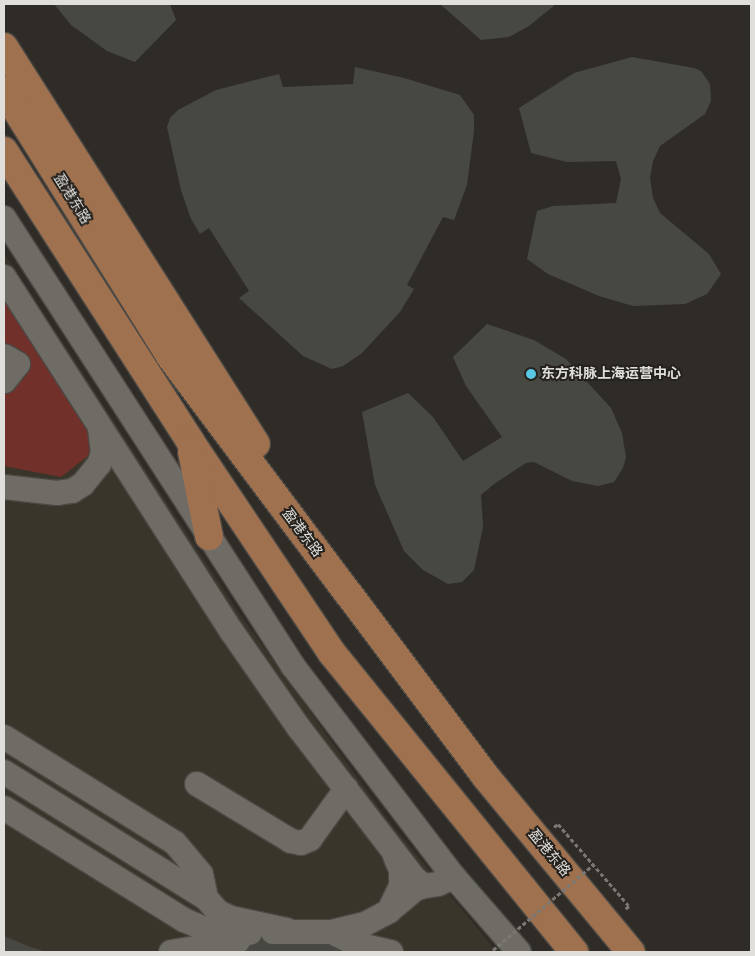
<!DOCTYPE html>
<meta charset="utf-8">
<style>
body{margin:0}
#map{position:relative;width:755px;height:956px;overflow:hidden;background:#2f2c27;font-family:Rubik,"Noto Sans SC",sans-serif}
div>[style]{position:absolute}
.built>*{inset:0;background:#3a352a}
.green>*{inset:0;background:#71312a}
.building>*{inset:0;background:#484842}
.path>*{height:3px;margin-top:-1.5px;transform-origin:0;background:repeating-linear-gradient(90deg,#7b7874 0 4px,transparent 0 6.5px)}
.roads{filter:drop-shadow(1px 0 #4c4945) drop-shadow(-1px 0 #4c4945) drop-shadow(0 1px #4c4945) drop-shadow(0 -1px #4c4945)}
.minor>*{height:24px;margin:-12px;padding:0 12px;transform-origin:12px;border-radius:12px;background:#6f6c66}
.major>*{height:28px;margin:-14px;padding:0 14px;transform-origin:14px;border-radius:14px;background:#9f714f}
.path-bridge>*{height:3px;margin-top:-1.5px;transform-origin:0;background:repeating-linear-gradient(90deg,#7b7874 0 4px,transparent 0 6.5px)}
.dots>*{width:14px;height:14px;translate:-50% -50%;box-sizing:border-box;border:2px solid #25221e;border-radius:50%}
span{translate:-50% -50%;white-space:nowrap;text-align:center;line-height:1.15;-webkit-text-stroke:4px #25221e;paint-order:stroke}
.street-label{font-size:14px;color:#e1dfdc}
.poi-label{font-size:14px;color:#e1dfdc;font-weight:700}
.left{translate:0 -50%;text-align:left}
.frame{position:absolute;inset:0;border:5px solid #e1dfdc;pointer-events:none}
</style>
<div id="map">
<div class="built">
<i style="clip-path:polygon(4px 253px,239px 613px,388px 820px,497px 952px,4px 952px)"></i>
</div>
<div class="green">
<i style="clip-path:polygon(4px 297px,88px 427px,93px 444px,88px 456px,61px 477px,4px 466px)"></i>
</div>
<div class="building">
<i style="clip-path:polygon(54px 4px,170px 4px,176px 20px,135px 62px,107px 51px,71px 25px)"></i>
<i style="clip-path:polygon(440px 4px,556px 4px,529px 26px,509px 37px,481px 40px)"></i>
<i style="clip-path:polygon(632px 57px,694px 68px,701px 71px,710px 84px,711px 101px,705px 114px,660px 146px,653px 161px,650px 178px,653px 198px,660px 213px,709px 254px,721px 274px,707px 294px,685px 304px,633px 306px,599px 296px,548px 274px,527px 259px,537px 211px,553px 206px,616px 203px,621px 179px,616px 161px,567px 162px,531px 153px,519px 108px,574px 73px)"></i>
<i style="clip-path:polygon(355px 67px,404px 78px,460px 95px,474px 115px,474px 131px,467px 185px,454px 220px,443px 217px,407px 285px,414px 289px,400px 312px,362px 353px,343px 366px,332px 369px,303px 356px,239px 298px,249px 291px,209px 228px,200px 234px,191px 219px,181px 190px,167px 127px,170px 118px,178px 110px,216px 90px,279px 74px,283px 87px,353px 84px)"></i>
<i style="clip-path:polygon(487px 324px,534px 340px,566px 359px,611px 408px,622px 433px,626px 457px,623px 468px,614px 482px,598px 486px,572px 481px,534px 462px,526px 463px,494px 484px,481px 495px,483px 527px,474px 570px,462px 582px,448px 584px,423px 570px,404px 551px,375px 485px,362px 412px,408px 393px,433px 417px,463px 461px,502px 437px,466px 386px,453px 357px)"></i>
<i style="clip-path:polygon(4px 936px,28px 946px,46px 952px,4px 952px)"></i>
<i style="clip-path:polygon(270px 939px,328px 943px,373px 952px,157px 952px)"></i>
</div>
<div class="path">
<i style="left:554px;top:827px;width:5px;rotate:-37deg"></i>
<i style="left:558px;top:824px;width:108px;rotate:49.1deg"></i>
<i style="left:629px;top:906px;width:6px;rotate:141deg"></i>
</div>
<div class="roads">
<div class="minor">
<i style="left:4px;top:218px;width:533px;rotate:57.17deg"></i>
<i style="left:293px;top:666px;width:265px;rotate:52.7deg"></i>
<i style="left:454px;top:877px;width:99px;rotate:49.1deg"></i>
<i style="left:4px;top:277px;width:422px;rotate:57.3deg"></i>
<i style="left:232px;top:632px;width:117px;rotate:55.1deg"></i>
<i style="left:299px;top:728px;width:189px;rotate:52.5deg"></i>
<i style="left:414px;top:878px;width:13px;rotate:39deg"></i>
<i style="left:424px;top:886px;width:14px;rotate:-8deg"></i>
<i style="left:438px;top:884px;width:17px;rotate:-24deg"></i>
<i style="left:4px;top:356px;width:16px;rotate:30deg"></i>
<i style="left:18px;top:364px;width:22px;rotate:129deg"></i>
<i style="left:4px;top:487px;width:53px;rotate:6.5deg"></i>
<i style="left:57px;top:493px;width:15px;rotate:-8deg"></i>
<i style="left:72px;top:491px;width:13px;rotate:-32deg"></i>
<i style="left:83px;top:484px;width:26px;rotate:-51deg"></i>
<i style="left:99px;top:464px;width:12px;rotate:-70deg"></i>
<i style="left:103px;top:453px;width:25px;rotate:-97deg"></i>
<i style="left:4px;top:737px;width:201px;rotate:31.8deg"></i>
<i style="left:175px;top:843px;width:40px;rotate:50deg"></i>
<i style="left:201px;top:874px;width:25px;rotate:78deg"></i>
<i style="left:4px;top:772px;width:238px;rotate:32deg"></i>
<i style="left:206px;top:898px;width:18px;rotate:49deg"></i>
<i style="left:218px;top:912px;width:14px;rotate:25deg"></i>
<i style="left:231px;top:918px;width:57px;rotate:12.1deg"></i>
<i style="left:197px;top:784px;width:110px;rotate:31.2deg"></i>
<i style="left:291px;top:841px;width:10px;rotate:11deg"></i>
<i style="left:301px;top:843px;width:10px;rotate:-24deg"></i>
<i style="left:310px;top:839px;width:62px;rotate:-54.2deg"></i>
<i style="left:4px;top:808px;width:212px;rotate:31.9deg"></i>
<i style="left:184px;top:920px;width:23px;rotate:23deg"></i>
<i style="left:205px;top:929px;width:45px;rotate:5.1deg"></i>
<i style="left:395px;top:856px;width:15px;rotate:67deg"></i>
<i style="left:401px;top:870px;width:16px;rotate:90deg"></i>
<i style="left:401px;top:886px;width:28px;rotate:116deg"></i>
<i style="left:389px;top:911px;width:34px;rotate:-40deg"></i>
<i style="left:415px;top:889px;width:9px;rotate:-18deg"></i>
<i style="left:273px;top:932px;width:59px"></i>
<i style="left:332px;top:932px;width:27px;rotate:27deg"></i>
<i style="left:356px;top:944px;width:36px;rotate:13deg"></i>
<i style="left:332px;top:932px;width:34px;rotate:-14deg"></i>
<i style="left:365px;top:924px;width:27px;rotate:-28deg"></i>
<i style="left:171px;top:952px;width:68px;rotate:-9.3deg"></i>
</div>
<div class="major">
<i style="left:4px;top:47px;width:470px;rotate:57.6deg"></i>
<i style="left:4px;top:90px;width:314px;rotate:58deg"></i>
<i style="left:170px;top:356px;width:526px;rotate:53.11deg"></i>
<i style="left:486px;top:777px;width:227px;rotate:50.4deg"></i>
<i style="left:4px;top:151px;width:345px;rotate:57.3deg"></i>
<i style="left:190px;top:441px;width:255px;rotate:56.2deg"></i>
<i style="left:332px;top:653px;width:385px;rotate:51deg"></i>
<i style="left:192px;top:452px;width:86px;rotate:78.6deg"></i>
</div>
</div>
<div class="path-bridge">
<i style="left:493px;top:950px;width:131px;rotate:-40.4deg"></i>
</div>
<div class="dots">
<i style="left:531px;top:374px;background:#58c8e4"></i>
</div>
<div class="street-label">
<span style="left:72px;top:199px;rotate:58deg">盈港东路</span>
<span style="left:302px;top:533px;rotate:53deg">盈港东路</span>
<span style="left:549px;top:853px;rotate:50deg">盈港东路</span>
</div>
<div class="poi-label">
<span class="left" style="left:541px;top:374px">东方科脉上海运营中心</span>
</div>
<div class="frame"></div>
</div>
